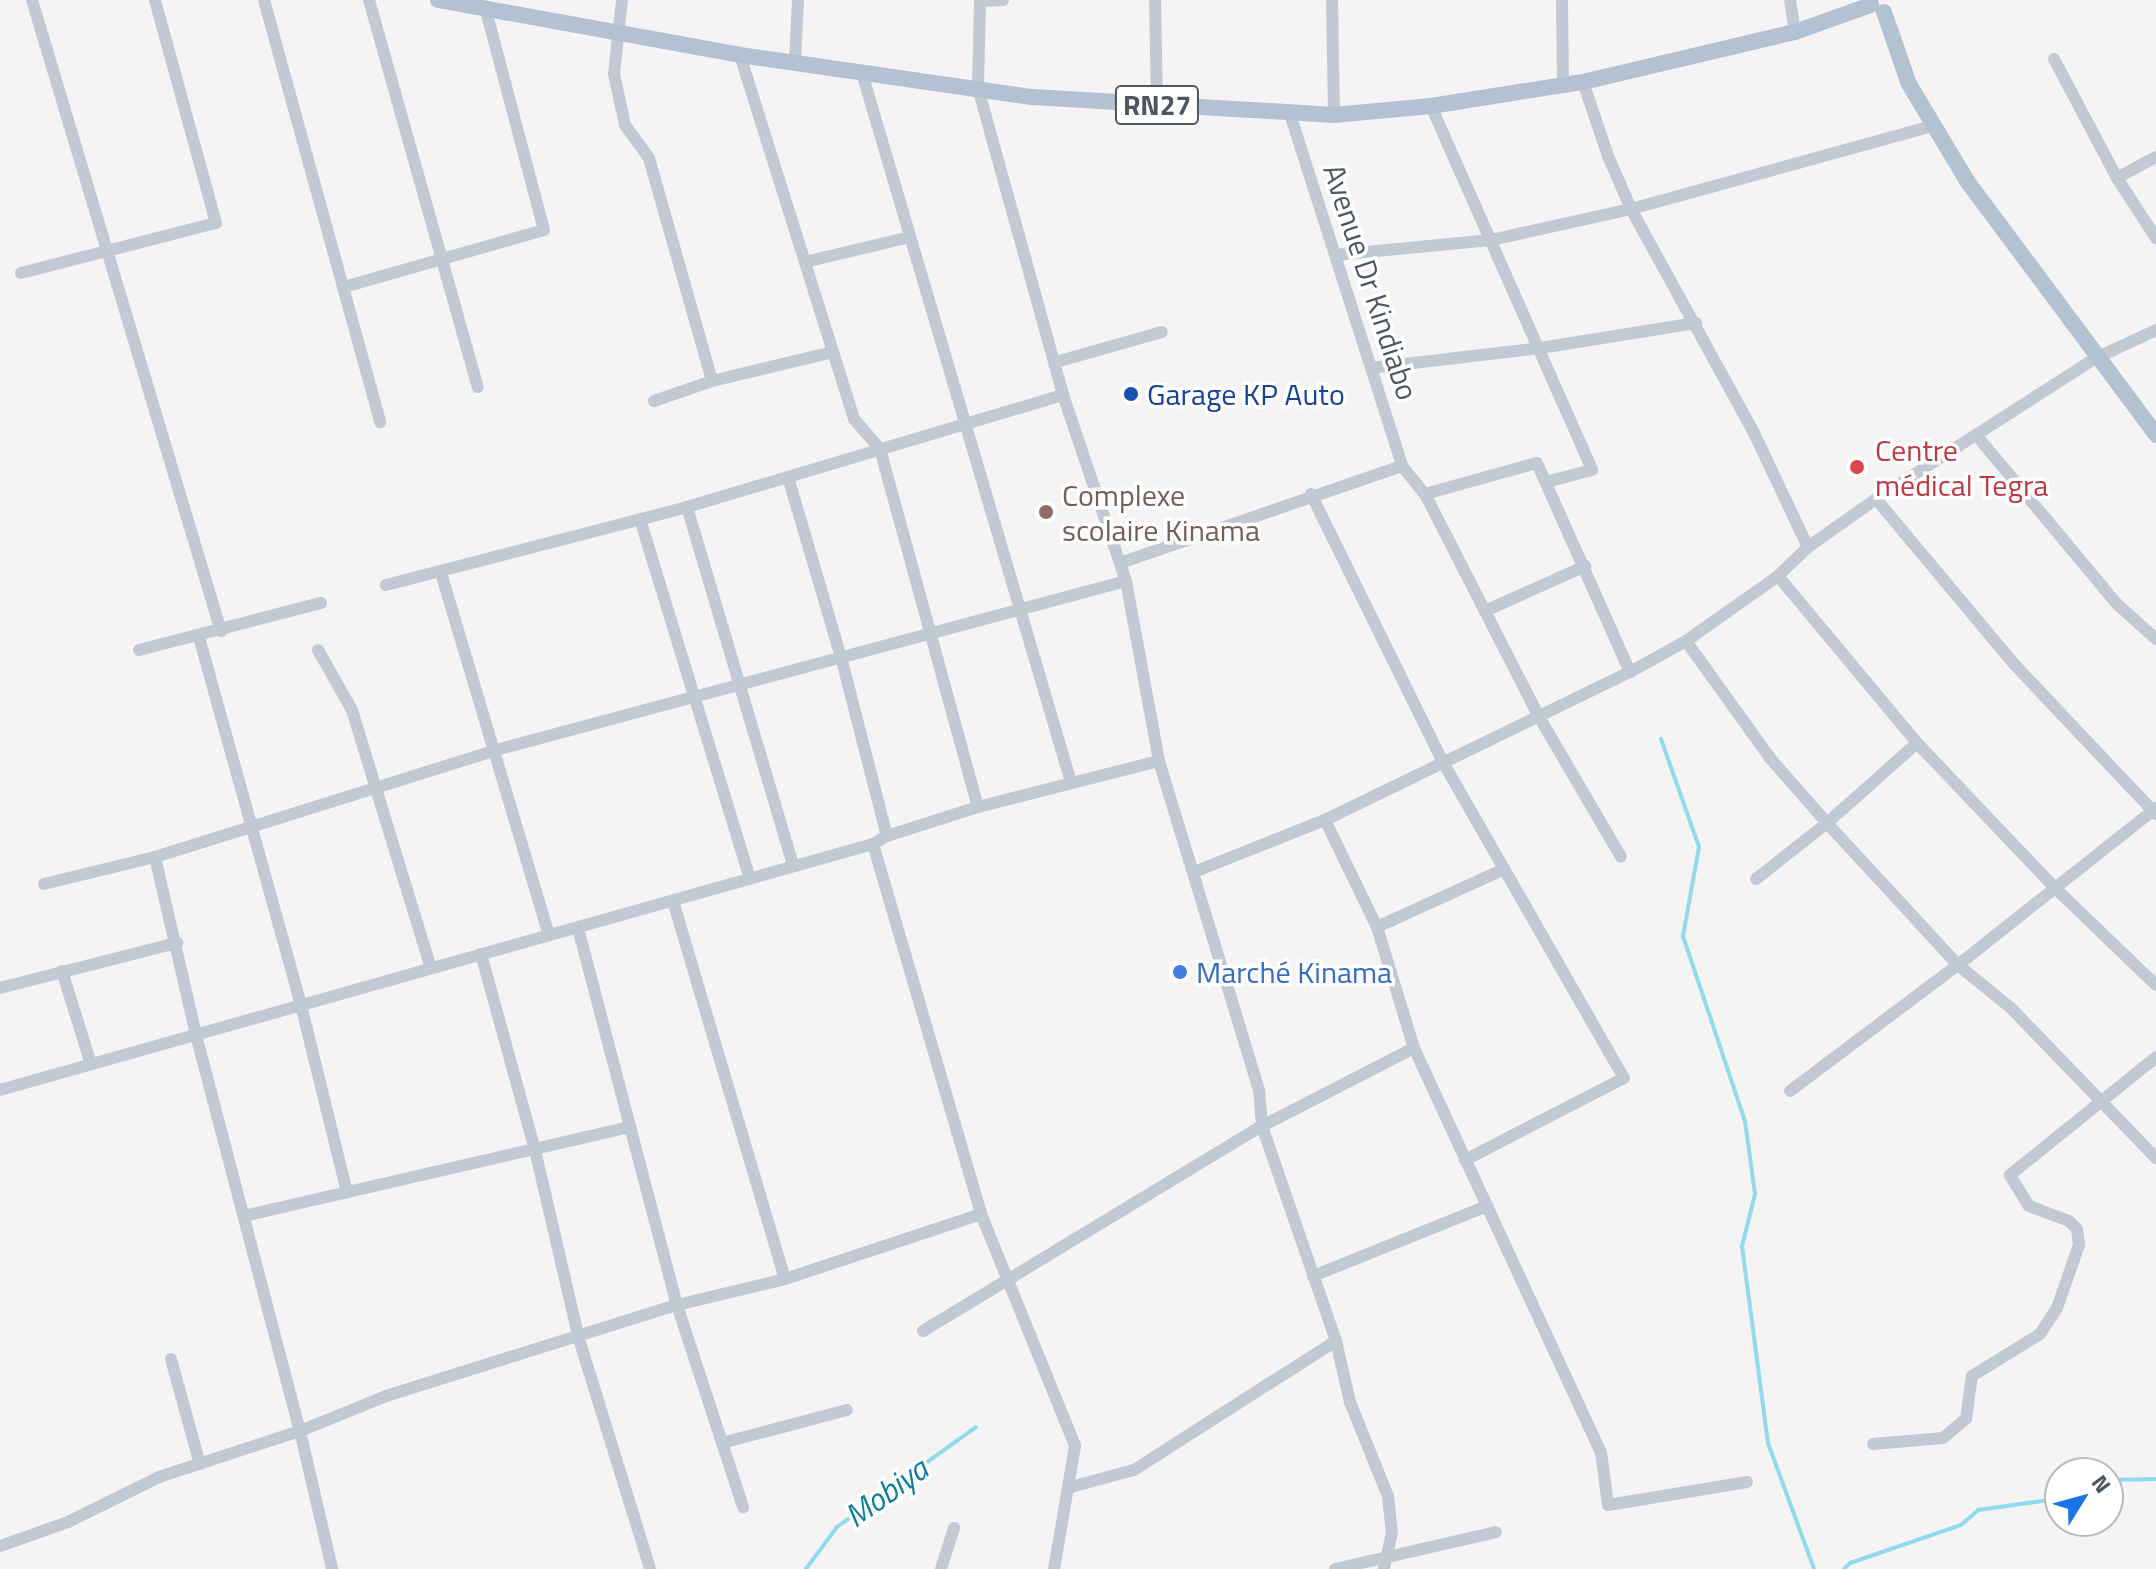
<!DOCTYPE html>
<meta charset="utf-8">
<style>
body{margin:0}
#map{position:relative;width:2156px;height:1569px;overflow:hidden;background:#f5f3f3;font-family:"Titillium Web",sans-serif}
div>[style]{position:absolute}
.stream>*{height:4px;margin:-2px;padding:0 2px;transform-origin:2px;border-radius:2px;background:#90daee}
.minor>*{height:12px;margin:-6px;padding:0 6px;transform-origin:6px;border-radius:6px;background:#c1cad2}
.major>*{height:16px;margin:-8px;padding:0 8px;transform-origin:8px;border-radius:8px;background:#b3c2d1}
.dots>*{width:22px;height:22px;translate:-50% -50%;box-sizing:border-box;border:4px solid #fff;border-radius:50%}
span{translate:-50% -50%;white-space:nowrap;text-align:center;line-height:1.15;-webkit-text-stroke:7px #fff;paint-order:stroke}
.shield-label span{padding:2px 6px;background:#fff;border:2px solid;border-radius:6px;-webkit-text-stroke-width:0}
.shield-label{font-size:28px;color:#4a5661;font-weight:700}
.street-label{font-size:30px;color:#4a5661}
.transit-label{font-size:30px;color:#164399}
.left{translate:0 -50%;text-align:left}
.health-label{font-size:30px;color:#be3a42}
.education-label{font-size:30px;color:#785e54}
.shop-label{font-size:30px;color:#366cbe}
.water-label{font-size:32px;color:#0c7c9b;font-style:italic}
.north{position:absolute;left:2044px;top:1457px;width:80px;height:80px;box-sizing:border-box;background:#fff;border:2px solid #b7bbc0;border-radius:50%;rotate:53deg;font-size:22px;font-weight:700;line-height:32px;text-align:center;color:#4a5661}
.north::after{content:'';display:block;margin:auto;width:28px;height:36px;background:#1a73e8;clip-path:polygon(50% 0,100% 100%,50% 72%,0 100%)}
</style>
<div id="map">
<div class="stream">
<i style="left:1661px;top:739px;width:114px;rotate:70.6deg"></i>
<i style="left:1699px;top:847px;width:90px;rotate:100.2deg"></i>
<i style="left:1683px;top:936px;width:195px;rotate:71.5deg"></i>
<i style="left:1745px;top:1121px;width:74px;rotate:82.2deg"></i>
<i style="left:1755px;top:1194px;width:54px;rotate:104deg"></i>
<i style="left:1742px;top:1246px;width:199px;rotate:82.5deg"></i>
<i style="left:1768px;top:1443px;width:134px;rotate:69.9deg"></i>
<i style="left:2108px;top:1480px;width:48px;rotate:-1.2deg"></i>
<i style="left:806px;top:1569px;width:52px;rotate:-53.6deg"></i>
<i style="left:837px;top:1527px;width:171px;rotate:-35.7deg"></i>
<i style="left:1844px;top:1569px;width:8px;rotate:-45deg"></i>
<i style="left:1850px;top:1563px;width:117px;rotate:-18.9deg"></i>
<i style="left:1961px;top:1525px;width:23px;rotate:-41deg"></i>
<i style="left:1978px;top:1510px;width:72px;rotate:-8deg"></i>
<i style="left:2049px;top:1500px;width:12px;rotate:-24deg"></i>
</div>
<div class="minor">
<i style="left:32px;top:0;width:659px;rotate:73.33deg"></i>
<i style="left:264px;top:0;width:438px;rotate:74.6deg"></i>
<i style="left:369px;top:0;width:402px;rotate:74.3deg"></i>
<i style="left:622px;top:0;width:74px;rotate:96.2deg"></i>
<i style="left:614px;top:74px;width:52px;rotate:77.8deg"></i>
<i style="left:625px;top:125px;width:41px;rotate:54deg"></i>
<i style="left:649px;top:158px;width:232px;rotate:74.2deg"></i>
<i style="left:980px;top:0;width:88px;rotate:91.3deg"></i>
<i style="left:978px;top:88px;width:319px;rotate:74.5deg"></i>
<i style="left:1063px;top:395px;width:196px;rotate:71.3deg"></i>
<i style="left:1126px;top:581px;width:183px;rotate:79.6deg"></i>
<i style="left:1159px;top:761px;width:344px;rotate:73.1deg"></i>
<i style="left:1259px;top:1090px;width:36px;rotate:85deg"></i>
<i style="left:1262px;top:1126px;width:227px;rotate:71deg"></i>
<i style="left:1336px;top:1341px;width:63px;rotate:77.1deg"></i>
<i style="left:1350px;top:1402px;width:101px;rotate:68deg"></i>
<i style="left:1388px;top:1496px;width:37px;rotate:84deg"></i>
<i style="left:1392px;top:1533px;width:37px;rotate:103deg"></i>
<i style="left:1155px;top:0;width:105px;rotate:88.9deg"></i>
<i style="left:1332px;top:0;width:115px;rotate:89deg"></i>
<i style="left:1562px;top:0;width:85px;rotate:89.3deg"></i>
<i style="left:1790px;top:0;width:32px;rotate:81deg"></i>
<i style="left:980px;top:1px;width:23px;rotate:-2deg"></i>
<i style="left:740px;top:55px;width:381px;rotate:72.6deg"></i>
<i style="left:854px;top:419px;width:40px;rotate:49deg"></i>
<i style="left:880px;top:449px;width:371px;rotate:74.7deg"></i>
<i style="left:2054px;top:59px;width:135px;rotate:62.1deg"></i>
<i style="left:2117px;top:178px;width:72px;rotate:57deg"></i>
<i style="left:795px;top:62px;width:62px;rotate:-87.2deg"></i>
<i style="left:862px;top:73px;width:739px;rotate:73.58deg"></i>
<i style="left:1583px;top:82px;width:78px;rotate:71.3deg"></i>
<i style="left:1608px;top:156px;width:58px;rotate:66.5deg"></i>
<i style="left:1631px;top:209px;width:256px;rotate:61.2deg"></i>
<i style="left:1754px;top:433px;width:126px;rotate:64.7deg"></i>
<i style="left:1431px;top:106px;width:398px;rotate:66.1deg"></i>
<i style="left:1592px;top:470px;width:48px;rotate:165.4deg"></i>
<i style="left:1290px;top:114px;width:369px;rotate:72.3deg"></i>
<i style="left:1402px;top:466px;width:36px;rotate:51deg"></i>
<i style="left:1425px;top:494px;width:248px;rotate:62.9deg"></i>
<i style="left:1538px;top:715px;width:164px;rotate:59.7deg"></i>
<i style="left:2117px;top:178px;width:44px;rotate:-28.3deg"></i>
<i style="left:1335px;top:255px;width:157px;rotate:-5.5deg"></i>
<i style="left:1491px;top:240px;width:143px;rotate:-12.5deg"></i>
<i style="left:1631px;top:209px;width:312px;rotate:-15.4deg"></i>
<i style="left:805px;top:262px;width:108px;rotate:-13.4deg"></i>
<i style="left:21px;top:273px;width:201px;rotate:-14.4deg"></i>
<i style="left:216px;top:223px;width:231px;rotate:-105.3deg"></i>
<i style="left:344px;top:287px;width:208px;rotate:-15.9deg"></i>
<i style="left:544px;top:230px;width:231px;rotate:-104.8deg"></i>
<i style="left:1056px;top:362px;width:110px;rotate:-15.8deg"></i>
<i style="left:1371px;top:368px;width:170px;rotate:-6.7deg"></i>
<i style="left:1540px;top:348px;width:158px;rotate:-9.1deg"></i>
<i style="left:654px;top:401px;width:61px;rotate:-19deg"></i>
<i style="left:712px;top:381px;width:124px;rotate:-13.5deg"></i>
<i style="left:1977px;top:436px;width:217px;rotate:50.2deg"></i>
<i style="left:2116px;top:603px;width:54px;rotate:42deg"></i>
<i style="left:788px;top:477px;width:188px;rotate:73.6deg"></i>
<i style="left:841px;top:657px;width:185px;rotate:75.6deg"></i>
<i style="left:1311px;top:494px;width:301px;rotate:63.8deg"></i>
<i style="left:1444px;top:764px;width:362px;rotate:60.2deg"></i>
<i style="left:1624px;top:1078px;width:179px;rotate:152.7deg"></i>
<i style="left:1425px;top:494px;width:116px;rotate:-15.5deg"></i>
<i style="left:1537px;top:463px;width:229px;rotate:66deg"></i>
<i style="left:1876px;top:499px;width:214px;rotate:50.1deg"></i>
<i style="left:2013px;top:663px;width:208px;rotate:46.6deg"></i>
<i style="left:687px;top:507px;width:374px;rotate:73.5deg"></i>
<i style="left:640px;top:519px;width:376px;rotate:73deg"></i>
<i style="left:1120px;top:563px;width:298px;rotate:-19deg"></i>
<i style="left:441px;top:573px;width:378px;rotate:73.4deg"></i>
<i style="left:1778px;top:576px;width:217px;rotate:50.2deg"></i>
<i style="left:1917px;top:743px;width:199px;rotate:46.4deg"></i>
<i style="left:2054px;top:887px;width:141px;rotate:43.9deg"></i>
<i style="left:386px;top:585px;width:311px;rotate:-14.5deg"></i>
<i style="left:687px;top:507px;width:392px;rotate:-16.6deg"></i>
<i style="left:1485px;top:611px;width:110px;rotate:-24.2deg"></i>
<i style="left:199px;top:637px;width:382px;rotate:74.5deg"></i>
<i style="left:301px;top:1005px;width:193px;rotate:76.2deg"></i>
<i style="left:1686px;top:641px;width:144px;rotate:54.3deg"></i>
<i style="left:1770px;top:758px;width:86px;rotate:48.8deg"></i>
<i style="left:1827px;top:823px;width:193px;rotate:47.3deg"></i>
<i style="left:1958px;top:965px;width:68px;rotate:39.1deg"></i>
<i style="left:2011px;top:1008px;width:209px;rotate:46deg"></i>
<i style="left:139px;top:650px;width:188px;rotate:-14.5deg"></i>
<i style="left:318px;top:650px;width:69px;rotate:60.5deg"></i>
<i style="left:352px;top:710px;width:270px;rotate:73deg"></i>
<i style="left:1325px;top:820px;width:119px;rotate:64.1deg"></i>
<i style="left:1377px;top:927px;width:127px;rotate:73deg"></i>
<i style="left:1414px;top:1048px;width:445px;rotate:65.2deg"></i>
<i style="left:1601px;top:1452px;width:53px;rotate:82.5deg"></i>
<i style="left:1608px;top:1505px;width:141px;rotate:-9.4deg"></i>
<i style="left:873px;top:844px;width:385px;rotate:73.7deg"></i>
<i style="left:981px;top:1214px;width:250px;rotate:67.9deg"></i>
<i style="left:1075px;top:1446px;width:125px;rotate:99.7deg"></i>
<i style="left:155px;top:857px;width:183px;rotate:77deg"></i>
<i style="left:196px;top:1035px;width:409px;rotate:75.3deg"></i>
<i style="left:300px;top:1431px;width:142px;rotate:76.9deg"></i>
<i style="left:1194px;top:872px;width:141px;rotate:-21.7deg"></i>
<i style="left:1325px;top:820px;width:339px;rotate:-25.9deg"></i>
<i style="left:1630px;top:672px;width:64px;rotate:-29deg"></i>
<i style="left:1686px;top:641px;width:113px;rotate:-35.2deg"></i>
<i style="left:1778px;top:576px;width:42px;rotate:-44deg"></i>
<i style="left:1808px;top:547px;width:83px;rotate:-35.2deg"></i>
<i style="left:1876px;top:499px;width:261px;rotate:-32.7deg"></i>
<i style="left:2096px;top:358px;width:66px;rotate:-25deg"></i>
<i style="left:1756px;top:879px;width:90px;rotate:-38.3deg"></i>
<i style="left:1827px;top:823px;width:120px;rotate:-41.6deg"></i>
<i style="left:44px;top:884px;width:114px;rotate:-13.7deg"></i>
<i style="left:155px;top:857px;width:357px;rotate:-17.4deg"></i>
<i style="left:496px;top:750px;width:652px;rotate:-15.02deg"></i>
<i style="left:673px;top:901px;width:394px;rotate:73.5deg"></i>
<i style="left:1377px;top:927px;width:140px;rotate:-24.5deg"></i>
<i style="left:578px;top:928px;width:390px;rotate:75.3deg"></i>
<i style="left:677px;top:1305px;width:213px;rotate:71.9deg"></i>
<i style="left:481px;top:954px;width:203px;rotate:74.6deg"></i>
<i style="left:535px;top:1150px;width:194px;rotate:76.9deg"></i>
<i style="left:579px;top:1339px;width:241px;rotate:72.8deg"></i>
<i style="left:62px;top:971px;width:97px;rotate:72.7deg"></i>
<i style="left:0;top:988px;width:183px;rotate:-14.3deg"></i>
<i style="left:0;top:1090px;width:907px;rotate:-15.74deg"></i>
<i style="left:873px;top:844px;width:16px;rotate:-30deg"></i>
<i style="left:887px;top:836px;width:96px;rotate:-17.7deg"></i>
<i style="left:978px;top:807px;width:187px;rotate:-14.3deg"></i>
<i style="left:1790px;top:1091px;width:210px;rotate:-36.9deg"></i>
<i style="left:1958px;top:965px;width:253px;rotate:-38.4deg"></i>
<i style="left:244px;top:1216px;width:396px;rotate:-13deg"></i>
<i style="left:1313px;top:1276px;width:188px;rotate:-21.9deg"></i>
<i style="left:923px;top:1331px;width:396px;rotate:-31.2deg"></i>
<i style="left:1262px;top:1126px;width:171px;rotate:-27.2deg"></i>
<i style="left:171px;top:1359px;width:109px;rotate:74.6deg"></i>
<i style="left:722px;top:1443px;width:129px;rotate:-14.8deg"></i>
<i style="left:1873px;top:1444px;width:70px;rotate:-4.9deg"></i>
<i style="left:1943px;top:1438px;width:30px;rotate:-40deg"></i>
<i style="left:1966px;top:1419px;width:43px;rotate:-82.1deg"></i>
<i style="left:1972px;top:1376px;width:80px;rotate:-31.7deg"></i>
<i style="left:2040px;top:1334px;width:31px;rotate:-57deg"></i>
<i style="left:2057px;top:1308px;width:67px;rotate:-70.8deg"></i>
<i style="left:2079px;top:1245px;width:16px;rotate:-97deg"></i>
<i style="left:2077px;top:1229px;width:11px;rotate:-135deg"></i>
<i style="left:2069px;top:1221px;width:43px;rotate:-159.4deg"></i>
<i style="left:2029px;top:1206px;width:36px;rotate:-122deg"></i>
<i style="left:2010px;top:1175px;width:188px;rotate:-38.9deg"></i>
<i style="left:1071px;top:1487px;width:65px;rotate:-15.1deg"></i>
<i style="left:1134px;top:1470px;width:240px;rotate:-32.6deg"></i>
<i style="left:0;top:1546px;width:72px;rotate:-19.4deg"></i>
<i style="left:68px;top:1522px;width:102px;rotate:-26.3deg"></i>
<i style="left:159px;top:1477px;width:148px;rotate:-18.1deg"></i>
<i style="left:300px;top:1431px;width:93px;rotate:-22.1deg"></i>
<i style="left:386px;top:1396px;width:305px;rotate:-17.4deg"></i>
<i style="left:677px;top:1305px;width:111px;rotate:-13.5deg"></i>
<i style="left:785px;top:1279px;width:206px;rotate:-18.3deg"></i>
<i style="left:941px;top:1569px;width:43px;rotate:-72.4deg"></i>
<i style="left:1335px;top:1569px;width:165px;rotate:-12.9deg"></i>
</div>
<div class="major">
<i style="left:438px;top:0;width:307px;rotate:10.3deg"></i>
<i style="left:740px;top:55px;width:296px;rotate:8.2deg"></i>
<i style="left:1033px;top:97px;width:302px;rotate:3.4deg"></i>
<i style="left:1334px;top:115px;width:97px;rotate:-5.3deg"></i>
<i style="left:1431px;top:106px;width:154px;rotate:-9deg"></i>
<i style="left:1583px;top:82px;width:218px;rotate:-13.3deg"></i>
<i style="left:1795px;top:32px;width:81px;rotate:-19.6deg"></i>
<i style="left:1884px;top:12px;width:76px;rotate:70.9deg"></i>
<i style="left:1909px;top:84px;width:113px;rotate:59.1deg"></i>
<i style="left:1967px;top:181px;width:317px;rotate:53.3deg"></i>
</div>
<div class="dots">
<i style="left:1131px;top:394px;background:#1a4fb4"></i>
<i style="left:1857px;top:467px;background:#e0444e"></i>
<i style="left:1046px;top:512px;background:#8d6e63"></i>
<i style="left:1180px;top:972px;background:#3f7fe0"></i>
</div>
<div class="shield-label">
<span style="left:1157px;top:105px">RN27</span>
</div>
<div class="street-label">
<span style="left:1371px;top:282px;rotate:72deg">Avenue Dr Kindiabo</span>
</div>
<div class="transit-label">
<span class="left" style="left:1147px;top:394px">Garage KP Auto</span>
</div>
<div class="health-label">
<span class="left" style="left:1875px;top:467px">Centre<br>médical Tegra</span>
</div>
<div class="education-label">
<span class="left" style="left:1062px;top:512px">Complexe<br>scolaire Kinama</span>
</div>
<div class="shop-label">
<span class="left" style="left:1196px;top:972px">Marché Kinama</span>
</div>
<div class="water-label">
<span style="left:886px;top:1492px;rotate:-36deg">Mobiya</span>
</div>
<div class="north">N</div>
</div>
